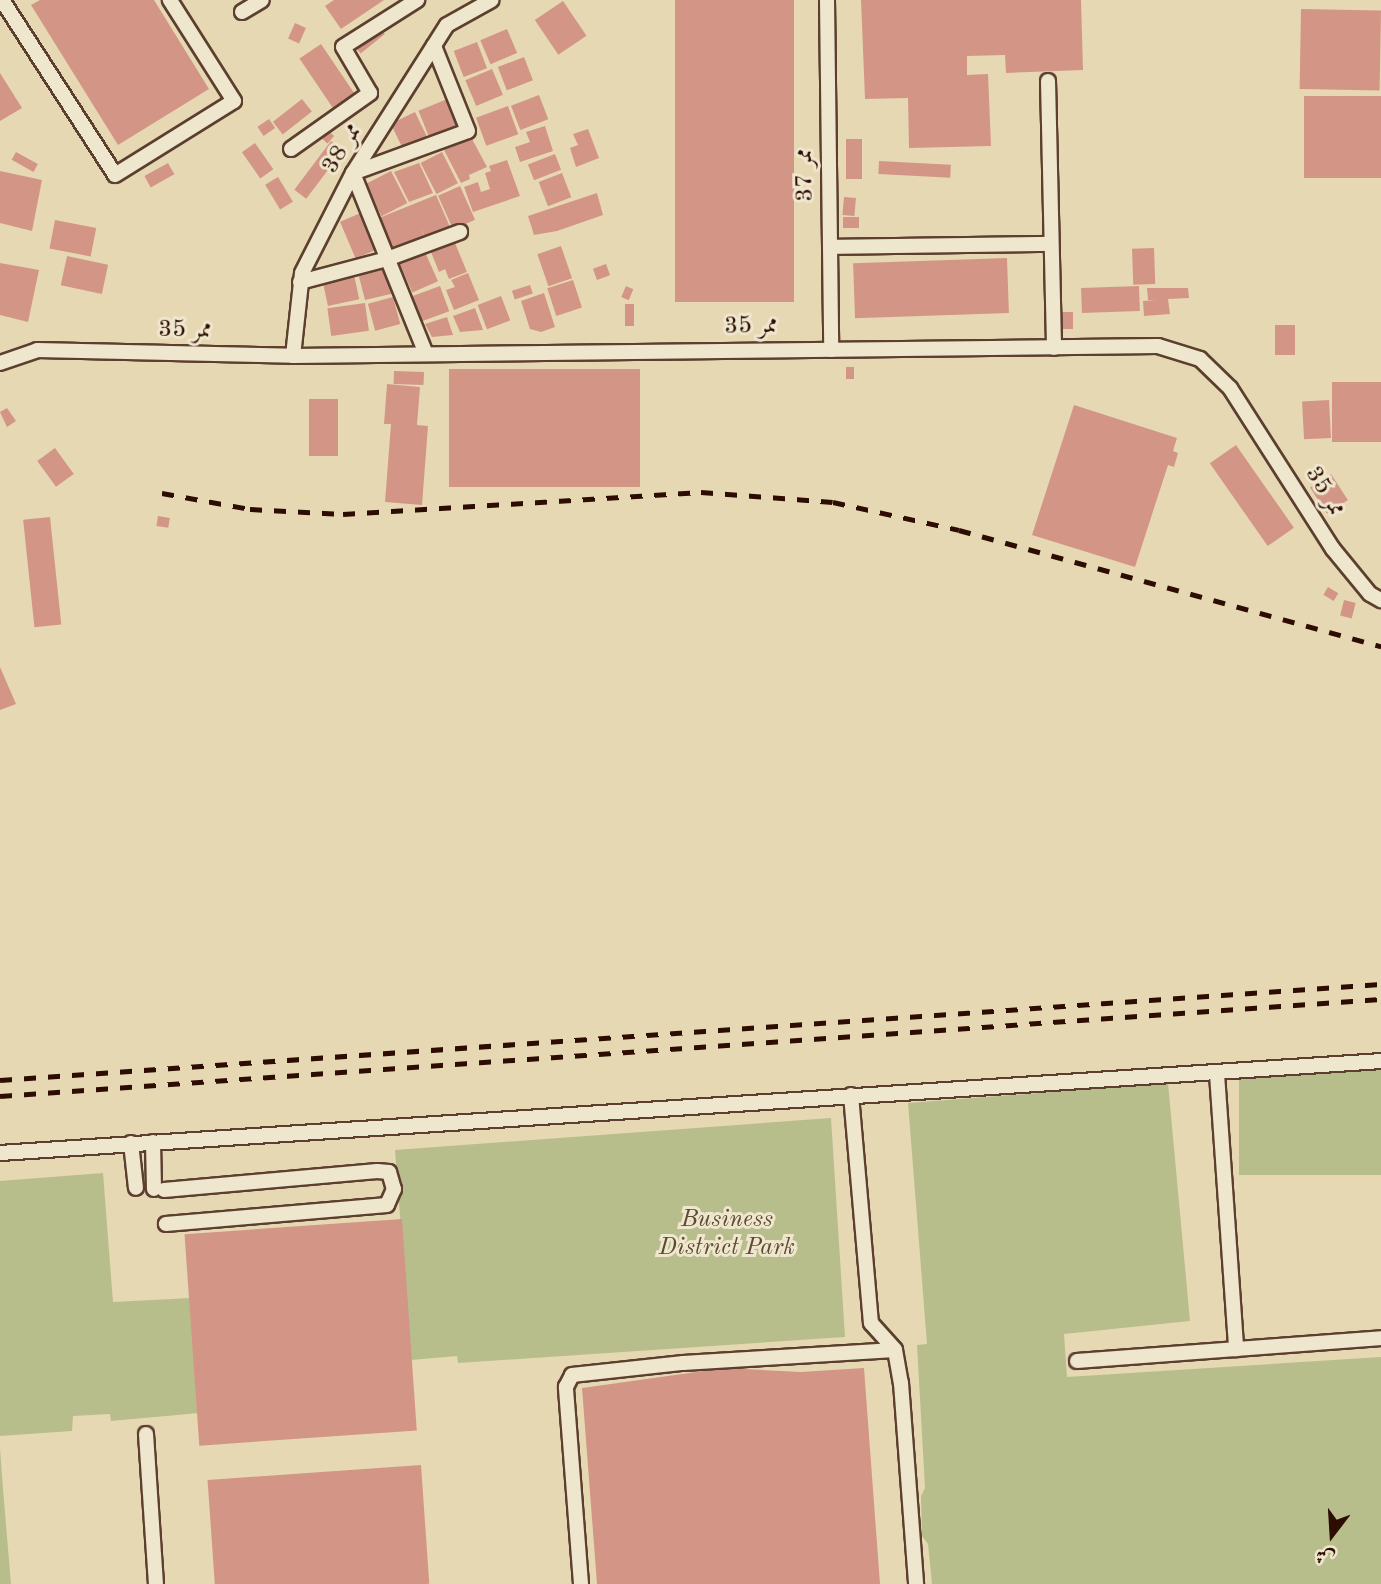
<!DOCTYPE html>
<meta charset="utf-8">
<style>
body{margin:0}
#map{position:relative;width:1381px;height:1584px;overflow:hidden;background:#e7d8b4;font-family:"Old Standard TT",Amiri,serif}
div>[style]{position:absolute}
.green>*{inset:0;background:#b7be8c;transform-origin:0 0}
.building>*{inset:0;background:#d39686;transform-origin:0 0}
.roads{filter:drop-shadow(2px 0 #5c3f2e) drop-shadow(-2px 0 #5c3f2e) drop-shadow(0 2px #5c3f2e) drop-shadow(0 -2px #5c3f2e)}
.minor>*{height:14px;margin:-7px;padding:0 7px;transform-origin:7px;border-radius:7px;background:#efe6ce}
.rail>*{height:4.5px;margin-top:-2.25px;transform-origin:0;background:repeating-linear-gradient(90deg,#2d0c01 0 12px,transparent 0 24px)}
span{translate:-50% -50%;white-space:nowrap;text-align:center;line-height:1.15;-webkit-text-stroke:6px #efe6ce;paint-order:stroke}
.street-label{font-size:24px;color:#2d0c01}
.park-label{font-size:24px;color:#5d4a32;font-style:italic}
.north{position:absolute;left:1297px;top:1500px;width:70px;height:70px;-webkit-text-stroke:5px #efe6ce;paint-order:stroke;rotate:197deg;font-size:19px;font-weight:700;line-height:28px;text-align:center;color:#2d0c01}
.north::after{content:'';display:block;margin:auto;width:24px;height:32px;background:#2d0c01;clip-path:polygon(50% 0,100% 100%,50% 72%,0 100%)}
</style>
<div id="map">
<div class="green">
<i style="left:1381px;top:1069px;width:106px;height:142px;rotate:90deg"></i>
<i style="clip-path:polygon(1168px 1083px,1190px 1321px,1064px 1334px,1067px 1377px,1381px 1357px,1381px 1584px,932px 1584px,928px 1544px,922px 1536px,921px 1496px,925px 1488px,917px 1345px,927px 1344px,908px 1103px)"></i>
<i style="clip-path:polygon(831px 1118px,845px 1337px,458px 1363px,457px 1356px,411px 1360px,395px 1150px)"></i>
<i style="clip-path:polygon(103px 1173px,113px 1302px,190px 1298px,199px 1413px,111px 1421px,110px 1414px,73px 1416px,72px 1431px,0 1436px,0 1181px)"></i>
<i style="clip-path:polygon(0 1448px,3px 1489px,11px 1584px,0 1584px)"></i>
</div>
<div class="building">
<i style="clip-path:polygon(40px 0,154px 0,209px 89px,118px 145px,31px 5px)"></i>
<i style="clip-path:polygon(334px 0,384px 0,341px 29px,325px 6px)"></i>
<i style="left:675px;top:0;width:119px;height:302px"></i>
<i style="clip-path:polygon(861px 0,1081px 0,1083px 70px,1006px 73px,1005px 55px,967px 56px,967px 75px,988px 74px,991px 146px,909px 148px,908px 98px,865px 99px)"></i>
<i style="left:563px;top:1px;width:42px;height:34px;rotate:56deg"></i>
<i style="left:1301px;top:9px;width:80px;height:80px;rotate:1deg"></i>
<i style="left:295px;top:23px;width:12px;height:17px;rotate:24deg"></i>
<i style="left:376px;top:23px;width:14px;height:31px;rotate:51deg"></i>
<i style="left:507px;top:29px;width:26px;height:29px;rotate:67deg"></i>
<i style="left:477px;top:42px;width:28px;height:25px;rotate:69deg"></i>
<i style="left:321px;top:44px;width:61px;height:26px;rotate:56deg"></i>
<i style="left:524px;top:57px;width:25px;height:28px;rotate:69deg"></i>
<i style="left:492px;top:69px;width:28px;height:29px;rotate:67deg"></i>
<i style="clip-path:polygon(0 73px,22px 108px,0 121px)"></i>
<i style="left:539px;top:95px;width:26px;height:30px;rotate:69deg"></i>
<i style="left:1381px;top:96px;width:82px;height:77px;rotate:90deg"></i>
<i style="left:450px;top:98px;width:31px;height:34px;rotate:68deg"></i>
<i style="left:302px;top:99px;width:16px;height:37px;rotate:52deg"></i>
<i style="left:508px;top:106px;width:30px;height:34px;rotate:70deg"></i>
<i style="left:415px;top:112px;width:30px;height:27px;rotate:64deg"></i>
<i style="left:269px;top:119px;width:11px;height:14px;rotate:56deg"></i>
<i style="left:323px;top:126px;width:15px;height:10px;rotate:42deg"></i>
<i style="clip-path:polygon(545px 126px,553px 151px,520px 162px,515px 147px,530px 142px,526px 132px)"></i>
<i style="clip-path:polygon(588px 129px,599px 158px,576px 167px,570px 148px,578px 145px,573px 134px)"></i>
<i style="clip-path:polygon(471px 137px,487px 167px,469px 175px,470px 179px,461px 183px,443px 148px)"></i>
<i style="left:846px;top:139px;width:16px;height:40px"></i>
<i style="left:331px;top:141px;width:15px;height:61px;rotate:37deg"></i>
<i style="left:255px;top:143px;width:32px;height:16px;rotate:55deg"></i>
<i style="left:16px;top:152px;width:25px;height:9px;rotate:29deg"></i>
<i style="left:442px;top:152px;width:35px;height:24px;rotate:63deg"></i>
<i style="left:555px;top:154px;width:17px;height:29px;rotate:69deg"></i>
<i style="clip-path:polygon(507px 160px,520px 196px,473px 212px,464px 187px,478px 182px,481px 192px,490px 189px,485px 173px,491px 171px,489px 166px)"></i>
<i style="left:879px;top:161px;width:72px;height:13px;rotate:3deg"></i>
<i style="left:168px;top:163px;width:13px;height:27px;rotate:61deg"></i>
<i style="clip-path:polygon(419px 163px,433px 193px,409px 202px,394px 172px)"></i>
<i style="clip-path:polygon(0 171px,42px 180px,32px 231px,0 223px)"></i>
<i style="left:391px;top:171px;width:36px;height:29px;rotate:63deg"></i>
<i style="left:562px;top:173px;width:26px;height:25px;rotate:69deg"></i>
<i style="left:278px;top:177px;width:29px;height:15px;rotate:59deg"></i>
<i style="left:460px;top:186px;width:37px;height:24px;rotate:66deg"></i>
<i style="clip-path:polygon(597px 193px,603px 215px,557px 231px,534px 235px,528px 216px)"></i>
<i style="clip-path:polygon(436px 195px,450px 227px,425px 238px,420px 226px,425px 239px,417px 243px,415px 239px,394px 249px,379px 218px)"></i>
<i style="left:844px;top:197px;width:12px;height:18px;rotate:5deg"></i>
<i style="left:363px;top:212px;width:40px;height:25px;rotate:67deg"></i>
<i style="left:843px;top:217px;width:16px;height:11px"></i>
<i style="left:55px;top:220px;width:42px;height:29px;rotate:11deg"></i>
<i style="clip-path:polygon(455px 243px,467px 272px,449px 279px,445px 269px,439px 272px,431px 252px)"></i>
<i style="left:561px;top:246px;width:34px;height:25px;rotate:71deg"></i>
<i style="left:1154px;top:248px;width:36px;height:22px;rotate:88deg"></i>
<i style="left:425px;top:252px;width:32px;height:28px;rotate:66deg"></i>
<i style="left:67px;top:256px;width:42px;height:30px;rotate:12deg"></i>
<i style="left:1007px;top:258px;width:55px;height:154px;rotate:88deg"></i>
<i style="clip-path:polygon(0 263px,39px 270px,28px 322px,0 315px)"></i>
<i style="clip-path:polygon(385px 264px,395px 293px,365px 300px,357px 269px)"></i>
<i style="left:606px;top:264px;width:12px;height:14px;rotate:70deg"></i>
<i style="left:353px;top:270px;width:30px;height:32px;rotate:78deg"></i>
<i style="clip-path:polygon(468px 273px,479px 300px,454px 310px,446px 290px,455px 287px,451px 280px)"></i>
<i style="left:573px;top:280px;width:29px;height:27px;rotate:72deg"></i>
<i style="left:530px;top:285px;width:9px;height:19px;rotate:72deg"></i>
<i style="left:440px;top:286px;width:27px;height:29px;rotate:70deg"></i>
<i style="left:626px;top:286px;width:8px;height:12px;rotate:23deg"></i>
<i style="left:1139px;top:286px;width:25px;height:58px;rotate:88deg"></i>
<i style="clip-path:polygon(1147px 288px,1188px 288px,1189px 298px,1168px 299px,1170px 314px,1144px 316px,1143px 301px,1156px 300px,1148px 300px)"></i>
<i style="clip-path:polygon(544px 293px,555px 327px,541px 332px,530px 329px,521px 301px)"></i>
<i style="left:501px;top:296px;width:26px;height:25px;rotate:69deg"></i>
<i style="left:393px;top:297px;width:28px;height:26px;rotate:75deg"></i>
<i style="left:365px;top:303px;width:28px;height:38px;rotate:82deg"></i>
<i style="left:625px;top:304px;width:9px;height:22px"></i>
<i style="clip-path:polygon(475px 308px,483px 330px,460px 332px,453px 316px)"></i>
<i style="left:1060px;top:312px;width:13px;height:17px"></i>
<i style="clip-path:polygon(447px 317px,453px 335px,432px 337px,425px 324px)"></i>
<i style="left:1275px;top:325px;width:20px;height:30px"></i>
<i style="left:846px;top:367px;width:8px;height:12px"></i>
<i style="left:640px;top:369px;width:118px;height:191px;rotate:90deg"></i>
<i style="left:394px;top:371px;width:30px;height:13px;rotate:2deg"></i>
<i style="left:1381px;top:382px;width:60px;height:49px;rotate:90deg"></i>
<i style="clip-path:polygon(387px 384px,420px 387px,417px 425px,428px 426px,422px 505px,385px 502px,391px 424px,384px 424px)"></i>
<i style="left:309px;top:399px;width:29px;height:57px"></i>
<i style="left:1329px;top:400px;width:38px;height:27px;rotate:87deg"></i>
<i style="clip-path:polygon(1074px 405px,1177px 438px,1173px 451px,1178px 453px,1174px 467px,1168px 465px,1135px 567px,1032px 535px)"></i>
<i style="clip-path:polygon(7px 408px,16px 421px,7px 427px,0 412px)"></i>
<i style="left:1236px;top:445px;width:101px;height:32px;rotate:55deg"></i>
<i style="left:55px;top:448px;width:32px;height:22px;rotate:54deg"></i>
<i style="left:1331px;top:474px;width:31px;height:25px;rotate:57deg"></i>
<i style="left:158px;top:516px;width:12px;height:10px;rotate:9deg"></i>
<i style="left:50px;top:517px;width:108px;height:27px;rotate:84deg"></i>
<i style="left:1328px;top:587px;width:12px;height:9px;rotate:31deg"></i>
<i style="left:1344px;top:600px;width:12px;height:16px;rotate:14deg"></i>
<i style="clip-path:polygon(0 667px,16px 704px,0 710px)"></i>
<i style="left:402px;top:1219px;width:212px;height:218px;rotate:86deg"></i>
<i style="clip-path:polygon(725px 1368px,801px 1372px,864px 1368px,880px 1584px,597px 1584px,582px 1388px)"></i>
<i style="left:421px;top:1465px;width:119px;height:214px;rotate:86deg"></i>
</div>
<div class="roads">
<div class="minor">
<i style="left:2px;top:0;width:208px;rotate:57.1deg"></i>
<i style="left:115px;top:175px;width:140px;rotate:-31.9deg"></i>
<i style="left:234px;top:101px;width:120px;rotate:-122.4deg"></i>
<i style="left:827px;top:0;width:350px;rotate:89.3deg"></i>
<i style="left:242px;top:12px;width:23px;rotate:-31deg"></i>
<i style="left:1048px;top:81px;width:267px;rotate:88.7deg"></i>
<i style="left:291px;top:149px;width:97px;rotate:-35.3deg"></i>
<i style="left:370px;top:93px;width:53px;rotate:-120.4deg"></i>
<i style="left:343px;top:47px;width:88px;rotate:-32.4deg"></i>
<i style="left:830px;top:247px;width:220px;rotate:-0.8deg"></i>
<i style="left:300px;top:282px;width:90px;rotate:-14.8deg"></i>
<i style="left:387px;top:259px;width:78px;rotate:-20.3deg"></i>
<i style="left:426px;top:354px;width:195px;rotate:-112deg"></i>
<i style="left:353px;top:173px;width:122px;rotate:-20.1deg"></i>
<i style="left:468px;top:131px;width:92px;rotate:-111.8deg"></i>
<i style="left:293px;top:356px;width:83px;rotate:-83.8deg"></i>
<i style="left:302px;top:273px;width:112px;rotate:-63deg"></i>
<i style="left:353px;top:173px;width:175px;rotate:-57.6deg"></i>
<i style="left:447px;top:25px;width:51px;rotate:-29.1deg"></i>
<i style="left:0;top:363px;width:39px;rotate:-19deg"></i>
<i style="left:37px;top:350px;width:256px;rotate:1.3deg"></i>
<i style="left:293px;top:356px;width:865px;rotate:-0.66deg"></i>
<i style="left:1158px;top:346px;width:44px;rotate:17.2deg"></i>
<i style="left:1200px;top:359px;width:42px;rotate:44deg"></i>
<i style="left:1230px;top:388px;width:191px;rotate:57.4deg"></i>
<i style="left:1333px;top:549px;width:58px;rotate:50.6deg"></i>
<i style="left:1370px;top:594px;width:13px;rotate:29deg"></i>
<i style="left:1217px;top:1074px;width:276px;rotate:86deg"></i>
<i style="left:851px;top:1095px;width:229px;rotate:85deg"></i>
<i style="left:871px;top:1323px;width:36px;rotate:48deg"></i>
<i style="left:895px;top:1350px;width:34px;rotate:80deg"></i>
<i style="left:901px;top:1383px;width:202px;rotate:85.7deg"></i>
<i style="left:153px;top:1142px;width:47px;rotate:88.8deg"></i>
<i style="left:131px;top:1143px;width:45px;rotate:83.7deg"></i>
<i style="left:0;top:1153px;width:1384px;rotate:-3.81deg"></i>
<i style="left:164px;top:1190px;width:214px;rotate:-5.1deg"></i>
<i style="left:377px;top:1171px;width:12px;rotate:5deg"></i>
<i style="left:389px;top:1172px;width:18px;rotate:74deg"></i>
<i style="left:394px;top:1189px;width:17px;rotate:114deg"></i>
<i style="left:387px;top:1205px;width:222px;rotate:175.1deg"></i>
<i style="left:1077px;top:1361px;width:305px;rotate:-4.3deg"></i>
<i style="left:146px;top:1434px;width:150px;rotate:86.2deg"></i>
<i style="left:581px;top:1584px;width:198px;rotate:-94.4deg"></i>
<i style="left:566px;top:1387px;width:13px;rotate:-63deg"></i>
<i style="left:572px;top:1375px;width:112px;rotate:-6.2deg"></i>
<i style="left:683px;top:1363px;width:212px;rotate:-3.5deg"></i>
</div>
</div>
<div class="rail">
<i style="left:162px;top:493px;width:89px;rotate:10.3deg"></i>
<i style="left:250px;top:509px;width:93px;rotate:3.1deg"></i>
<i style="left:343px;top:514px;width:359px;rotate:-3.5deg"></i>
<i style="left:701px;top:492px;width:132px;rotate:4.3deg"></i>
<i style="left:833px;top:502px;width:129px;rotate:12.5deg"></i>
<i style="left:959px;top:530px;width:438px;rotate:15.4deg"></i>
<i style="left:0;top:1080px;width:1384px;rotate:-3.98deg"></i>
<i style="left:0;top:1096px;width:1384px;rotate:-4.02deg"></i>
</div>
<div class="street-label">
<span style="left:343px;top:149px;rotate:-59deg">ممر 38</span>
<span style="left:806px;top:175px;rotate:-91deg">ممر 37</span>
<span style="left:751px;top:327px;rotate:-1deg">ممر 35</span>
<span style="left:185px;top:331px;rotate:1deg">ممر 35</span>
<span style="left:1324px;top:492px;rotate:58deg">ممر 35</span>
</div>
<div class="park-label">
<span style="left:727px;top:1235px">Business<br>District Park</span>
</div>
<div class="north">ش</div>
</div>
